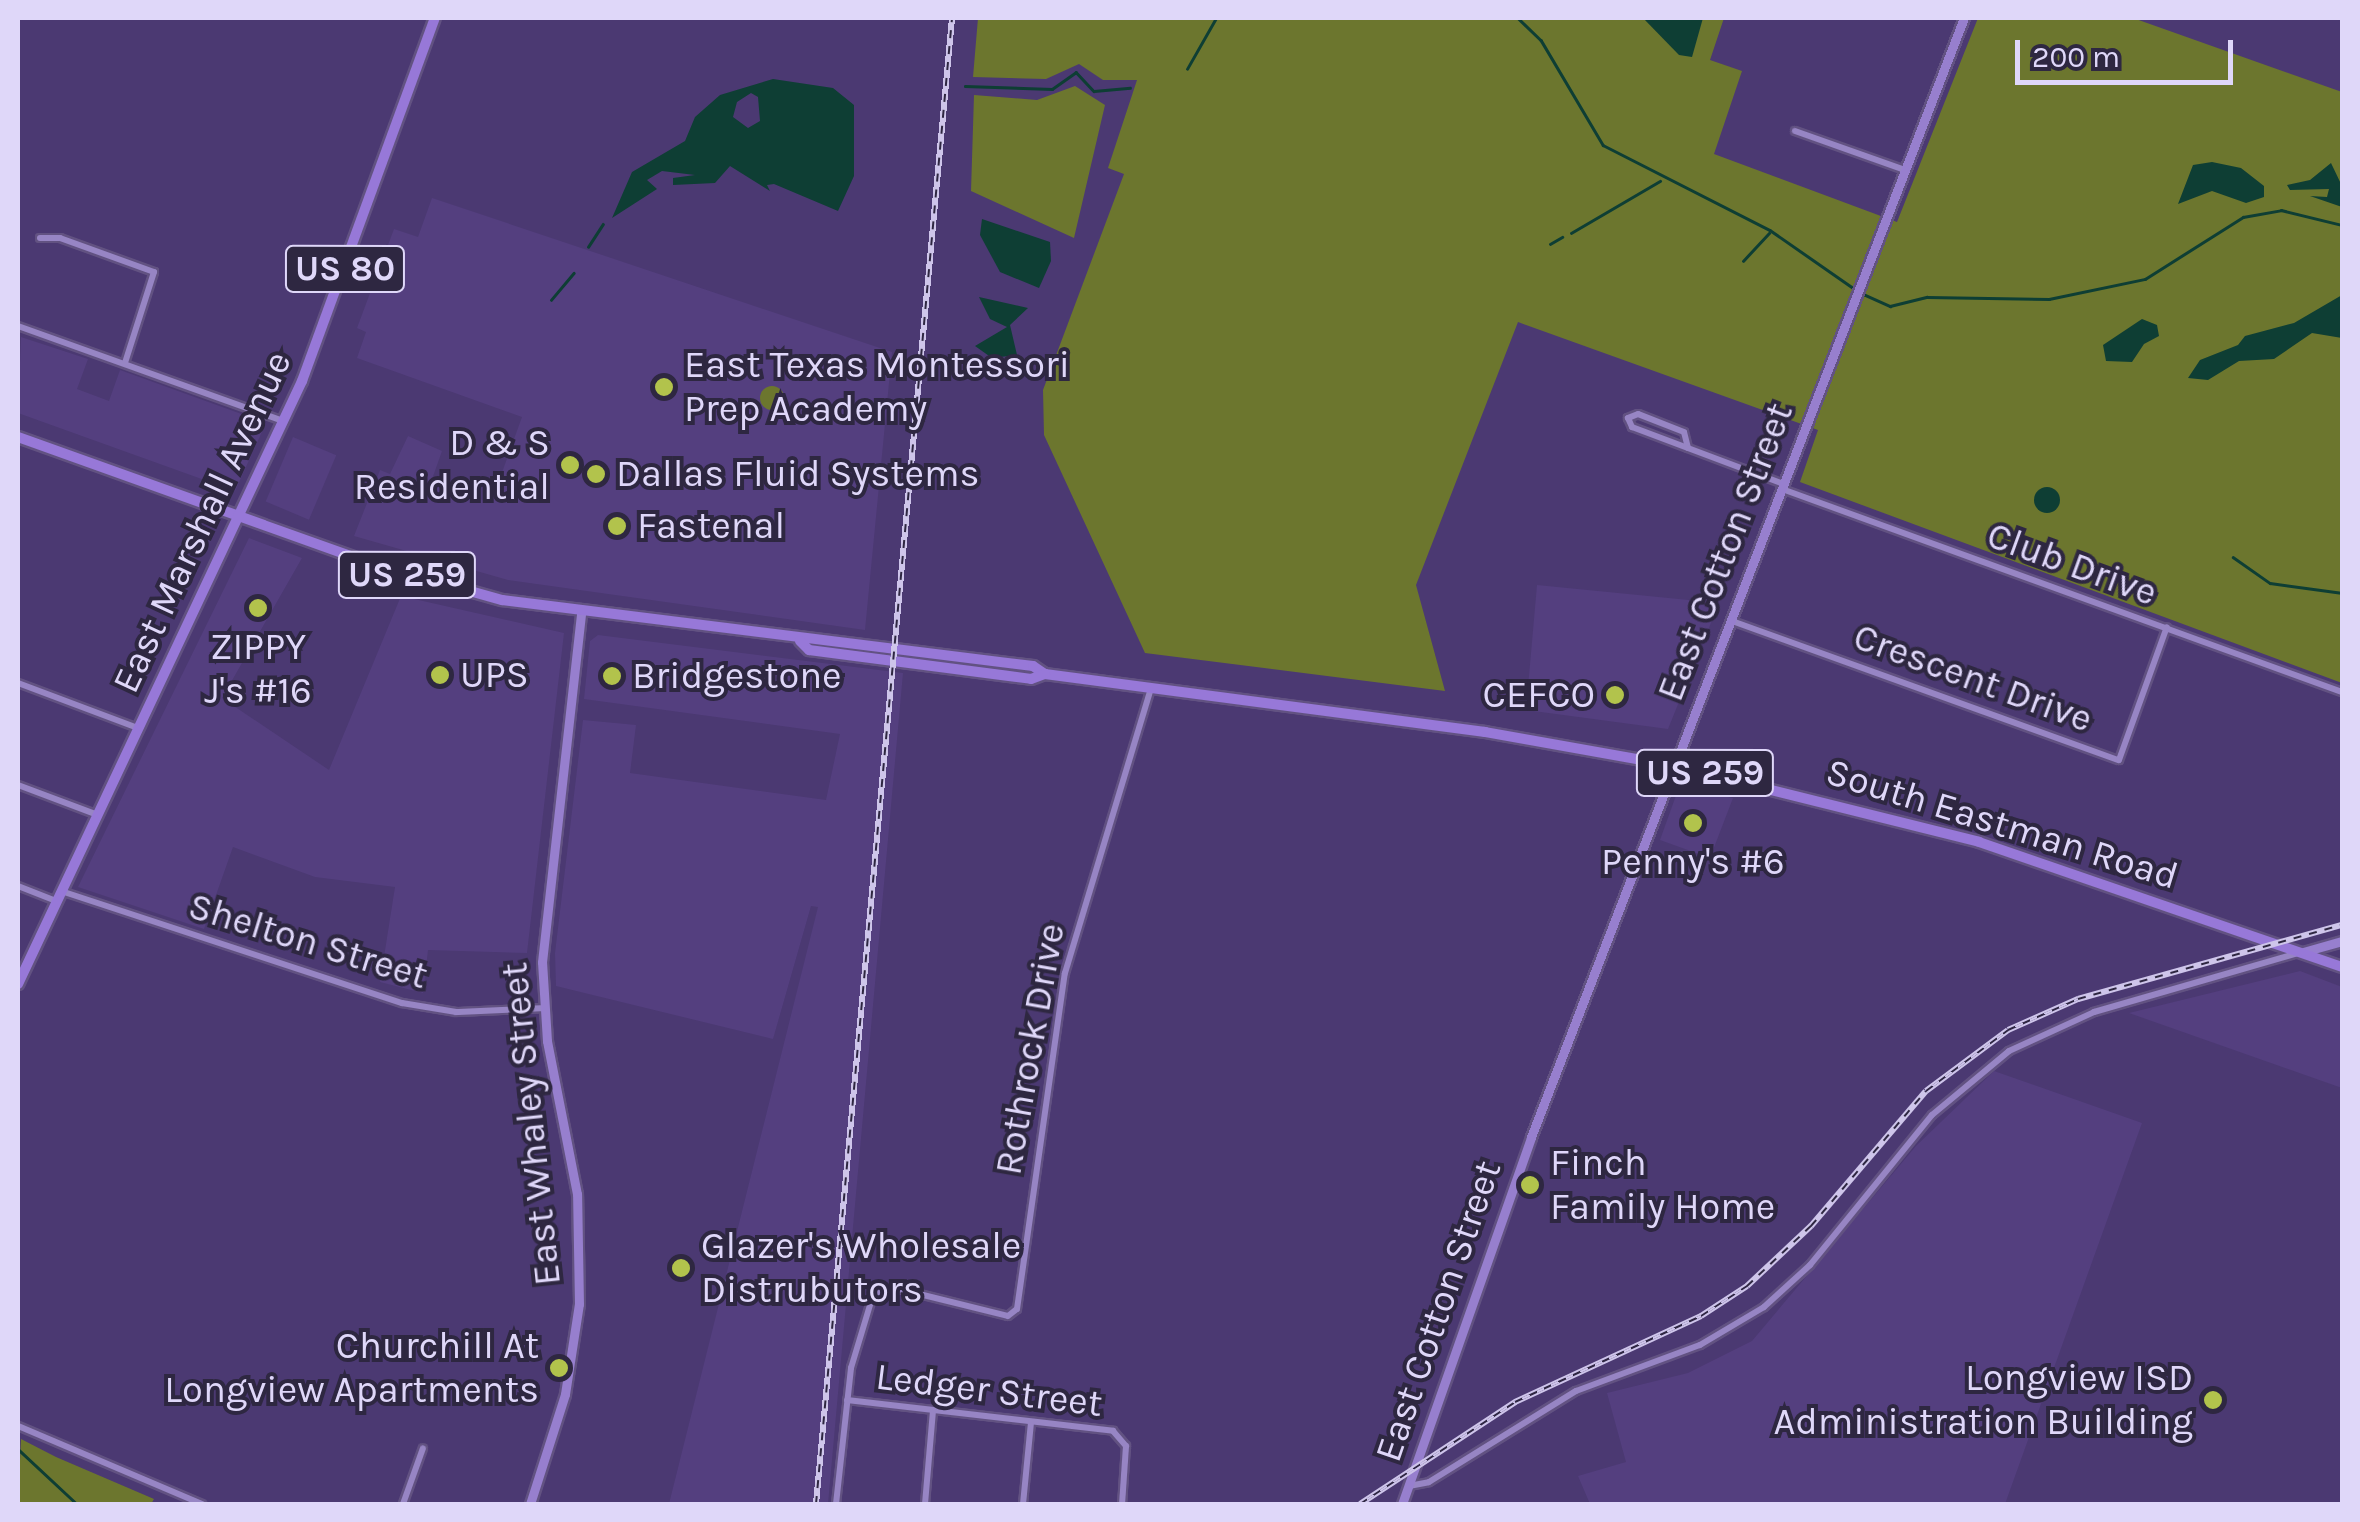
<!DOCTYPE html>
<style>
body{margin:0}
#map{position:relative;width:2360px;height:1522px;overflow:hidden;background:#4b3972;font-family:Karla,sans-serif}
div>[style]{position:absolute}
.built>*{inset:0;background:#543f7f;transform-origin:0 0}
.green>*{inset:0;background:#6c762e}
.round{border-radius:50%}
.water>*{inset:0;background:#0e3e34}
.stream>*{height:2.5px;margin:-1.25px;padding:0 1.25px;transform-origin:1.25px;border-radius:1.25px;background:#0e3e34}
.roads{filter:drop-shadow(2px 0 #625282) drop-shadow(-2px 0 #625282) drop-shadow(0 2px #625282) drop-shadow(0 -2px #625282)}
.street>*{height:6px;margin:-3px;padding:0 3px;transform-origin:3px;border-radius:3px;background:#9785c4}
.secondary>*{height:9px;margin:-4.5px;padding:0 4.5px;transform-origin:4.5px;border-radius:4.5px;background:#977fce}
.primary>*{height:10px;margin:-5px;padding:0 5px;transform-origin:5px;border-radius:5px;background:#9778d8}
.rail>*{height:6px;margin-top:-3px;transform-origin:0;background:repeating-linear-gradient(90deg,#2e2741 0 8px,#cec5ea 0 16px);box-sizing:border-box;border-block:2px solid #cec5ea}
.dots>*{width:28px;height:28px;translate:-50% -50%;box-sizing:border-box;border:5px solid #2e2741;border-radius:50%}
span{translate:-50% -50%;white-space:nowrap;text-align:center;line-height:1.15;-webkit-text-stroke:8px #2e2741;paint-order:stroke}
.shield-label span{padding:2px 8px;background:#2e2741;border:2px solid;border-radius:8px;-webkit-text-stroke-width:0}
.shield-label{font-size:35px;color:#dfd7f9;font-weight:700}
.poi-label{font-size:38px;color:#dfd7f9}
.left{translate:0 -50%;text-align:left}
.right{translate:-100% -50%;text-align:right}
.street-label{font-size:38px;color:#dfd7f9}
.frame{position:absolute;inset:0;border:20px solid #dfd7f9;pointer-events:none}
.scale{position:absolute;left:2015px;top:40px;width:218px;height:45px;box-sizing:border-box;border:5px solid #dfd7f9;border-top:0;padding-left:12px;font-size:30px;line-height:35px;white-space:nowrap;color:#dfd7f9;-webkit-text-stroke:8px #2e2741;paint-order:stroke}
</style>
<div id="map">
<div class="built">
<i style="clip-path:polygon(432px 198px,892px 352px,865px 630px,508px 580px,354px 536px,380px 470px,390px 474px,408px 436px,442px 451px,431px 482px,491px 503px,522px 417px,357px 358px,366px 332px,357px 328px,394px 229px,418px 237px)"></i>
<i style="clip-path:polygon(21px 337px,88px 359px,77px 389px,109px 401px,120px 370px,266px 423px,235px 491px,18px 413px)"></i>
<i style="left:293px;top:437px;width:47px;height:70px;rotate:23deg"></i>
<i style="clip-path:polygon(249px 538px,302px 558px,222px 698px,329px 770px,401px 596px,564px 633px,527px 953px,428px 950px,423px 993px,380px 982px,395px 887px,315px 877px,233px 847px,204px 929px,78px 887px)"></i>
<i style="clip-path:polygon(1537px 585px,1719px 603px,1668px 729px,1526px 710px)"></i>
<i style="clip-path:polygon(598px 635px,903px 673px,828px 1504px,669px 1504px,818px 907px,811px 906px,773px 1039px,556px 986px,555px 953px,583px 720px,636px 725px,630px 773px,826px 800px,840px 734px,584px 699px,590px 641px)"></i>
<i style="clip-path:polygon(1679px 787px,1733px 798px,1710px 858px,1660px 840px)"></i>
<i style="clip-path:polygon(2300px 971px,2342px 987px,2342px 1088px,2129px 1013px)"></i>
<i style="clip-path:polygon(1994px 1071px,2142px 1123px,2005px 1504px,1590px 1504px,1578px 1476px,1626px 1462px,1607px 1393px,1688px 1373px,1752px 1341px,1916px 1146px)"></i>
</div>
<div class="green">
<i style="clip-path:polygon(978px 18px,1724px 18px,1710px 60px,1742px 71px,1714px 154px,1897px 222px,1978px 18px,2133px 18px,2342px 92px,2342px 683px,1800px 482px,1818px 430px,1518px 322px,1416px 585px,1445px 691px,1145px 653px,1044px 435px,1043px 390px,1124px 174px,1108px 168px,1137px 80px,1103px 80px,1079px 64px,1046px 79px,973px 77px)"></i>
<i style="clip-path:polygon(1075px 86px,1105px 105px,1074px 238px,971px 191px,974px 95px,1037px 100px)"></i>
<i class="round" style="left:760px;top:386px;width:24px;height:24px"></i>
<i style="clip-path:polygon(21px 1439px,56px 1457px,154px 1499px,151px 1504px,18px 1504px)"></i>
</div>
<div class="water">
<i style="clip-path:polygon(1643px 18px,1703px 18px,1692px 57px,1679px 55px)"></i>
<i style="clip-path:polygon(evenodd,773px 79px,833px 88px,854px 105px,854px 176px,838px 211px,774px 184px,767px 185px,770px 191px,730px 166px,715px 183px,673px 185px,673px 178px,695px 175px,662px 171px,647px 180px,657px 189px,612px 218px,632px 172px,685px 141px,695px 117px,720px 95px,773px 79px,751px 93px,758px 97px,760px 121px,748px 128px,733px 117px,737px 102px,751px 93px)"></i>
<i style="clip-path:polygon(2212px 162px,2241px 168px,2264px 186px,2264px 197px,2246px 203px,2212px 191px,2178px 204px,2193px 165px)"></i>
<i style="clip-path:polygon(2331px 163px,2342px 186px,2342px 207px,2310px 196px,2327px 197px,2329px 189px,2290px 190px,2287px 185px,2310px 180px)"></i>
<i style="clip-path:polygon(982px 219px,1050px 242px,1051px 261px,1039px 288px,1000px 272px,980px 235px)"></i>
<i style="clip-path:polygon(2342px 295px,2342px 338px,2312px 333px,2274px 359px,2239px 361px,2208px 380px,2188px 378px,2200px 360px,2238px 345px,2245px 336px,2294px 323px)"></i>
<i style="clip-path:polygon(979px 297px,1028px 308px,1010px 325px,1017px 355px,992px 358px,975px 346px,1007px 327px,990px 319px)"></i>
<i style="clip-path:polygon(2142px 319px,2157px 325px,2159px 336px,2144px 344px,2132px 362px,2106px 361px,2103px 345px)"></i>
<i class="round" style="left:2034px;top:487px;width:26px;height:26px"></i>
</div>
<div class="stream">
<i style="left:1518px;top:18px;width:32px;rotate:44deg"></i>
<i style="left:1541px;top:40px;width:122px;rotate:59.4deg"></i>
<i style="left:1603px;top:145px;width:187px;rotate:27deg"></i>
<i style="left:1770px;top:230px;width:105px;rotate:34.9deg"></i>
<i style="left:1187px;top:69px;width:59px;rotate:-60.4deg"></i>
<i style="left:965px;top:86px;width:87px;rotate:2deg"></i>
<i style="left:1052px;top:89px;width:29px;rotate:-35deg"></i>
<i style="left:1076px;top:72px;width:26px;rotate:47deg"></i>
<i style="left:1094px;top:91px;width:36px;rotate:-5deg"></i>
<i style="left:1571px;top:233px;width:103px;rotate:-30.3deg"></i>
<i style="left:1550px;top:244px;width:14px;rotate:-30deg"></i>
<i style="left:588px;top:247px;width:27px;rotate:-57deg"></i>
<i style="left:1743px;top:261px;width:38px;rotate:-47deg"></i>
<i style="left:1863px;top:294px;width:30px;rotate:24deg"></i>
<i style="left:1890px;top:306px;width:38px;rotate:-14deg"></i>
<i style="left:1927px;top:297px;width:122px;rotate:0.9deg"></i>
<i style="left:2049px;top:299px;width:98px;rotate:-11.8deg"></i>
<i style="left:2145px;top:279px;width:116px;rotate:-32.3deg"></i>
<i style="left:2243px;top:217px;width:39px;rotate:-10deg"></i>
<i style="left:2281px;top:210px;width:63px;rotate:13.8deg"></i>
<i style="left:551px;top:300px;width:35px;rotate:-50deg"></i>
<i style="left:2233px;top:557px;width:45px;rotate:35.1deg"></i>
<i style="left:2270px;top:583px;width:73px;rotate:7.9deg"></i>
<i style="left:18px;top:1449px;width:81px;rotate:43deg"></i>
</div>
<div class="roads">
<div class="street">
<i style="left:1795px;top:131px;width:117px;rotate:19.5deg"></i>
<i style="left:40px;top:238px;width:20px"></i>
<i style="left:60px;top:238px;width:100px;rotate:19.9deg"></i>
<i style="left:154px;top:272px;width:96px;rotate:107.7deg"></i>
<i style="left:18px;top:326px;width:282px;rotate:19.7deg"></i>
<i style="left:1688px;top:448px;width:16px;rotate:-104deg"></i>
<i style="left:1684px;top:432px;width:49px;rotate:-158.6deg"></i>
<i style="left:1638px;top:414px;width:11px;rotate:158deg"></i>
<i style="left:1628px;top:418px;width:10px;rotate:66deg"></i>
<i style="left:1632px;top:427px;width:162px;rotate:20.6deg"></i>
<i style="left:1782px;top:489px;width:596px;rotate:19.93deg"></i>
<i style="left:1732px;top:621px;width:411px;rotate:19.8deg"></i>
<i style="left:2119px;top:760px;width:141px;rotate:-70.2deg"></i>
<i style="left:18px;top:683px;width:128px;rotate:20.6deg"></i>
<i style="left:18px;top:785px;width:85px;rotate:20.6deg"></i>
<i style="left:18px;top:886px;width:41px;rotate:21.5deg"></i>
<i style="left:61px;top:891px;width:359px;rotate:18.2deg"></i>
<i style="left:402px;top:1003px;width:55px;rotate:9.5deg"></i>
<i style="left:456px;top:1012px;width:87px;rotate:-2.6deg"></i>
<i style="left:847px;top:1400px;width:268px;rotate:6.6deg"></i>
<i style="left:1113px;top:1431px;width:20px;rotate:49deg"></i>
<i style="left:1126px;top:1446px;width:58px;rotate:93.9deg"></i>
<i style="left:18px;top:1426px;width:200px;rotate:23deg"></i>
<i style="left:1409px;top:1486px;width:20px;rotate:-11deg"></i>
<i style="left:1429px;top:1482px;width:173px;rotate:-31.8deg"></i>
<i style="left:1576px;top:1391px;width:132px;rotate:-20.4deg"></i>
<i style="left:1700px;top:1345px;width:74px;rotate:-30.7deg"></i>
<i style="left:1764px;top:1307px;width:62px;rotate:-42.4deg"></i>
<i style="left:1810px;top:1265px;width:193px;rotate:-50.9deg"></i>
<i style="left:1932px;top:1115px;width:100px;rotate:-39.7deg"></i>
<i style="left:2009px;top:1051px;width:94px;rotate:-24.6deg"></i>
<i style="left:2094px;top:1012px;width:213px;rotate:-16.1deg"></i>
<i style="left:403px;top:1504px;width:59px;rotate:-70.3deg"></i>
<i style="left:836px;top:1504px;width:137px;rotate:-83.7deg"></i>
<i style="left:851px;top:1368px;width:76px;rotate:-73.2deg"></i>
<i style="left:873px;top:1295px;width:23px;rotate:-18deg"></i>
<i style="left:895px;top:1288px;width:116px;rotate:13.9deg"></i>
<i style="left:1008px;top:1316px;width:11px;rotate:-38deg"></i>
<i style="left:1017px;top:1309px;width:339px;rotate:-81.9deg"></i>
<i style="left:1065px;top:973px;width:297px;rotate:-73.2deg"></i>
<i style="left:925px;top:1504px;width:94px;rotate:-85.1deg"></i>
<i style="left:1023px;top:1504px;width:82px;rotate:-84.4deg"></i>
</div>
<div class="secondary">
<i style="left:2303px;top:952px;width:41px;rotate:-15.8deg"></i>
<i style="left:530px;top:1504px;width:115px;rotate:-72.3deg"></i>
<i style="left:565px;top:1394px;width:91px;rotate:-81.2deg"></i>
<i style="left:579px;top:1304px;width:110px;rotate:-91deg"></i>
<i style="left:577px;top:1194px;width:156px;rotate:-101.1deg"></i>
<i style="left:547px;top:1041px;width:79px;rotate:-93.6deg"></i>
<i style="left:542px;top:962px;width:351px;rotate:-83.6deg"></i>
<i style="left:1402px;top:1504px;width:389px;rotate:-70.6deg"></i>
<i style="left:1531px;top:1137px;width:1200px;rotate:-68.85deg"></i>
</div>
<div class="primary">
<i style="left:18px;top:437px;width:374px;rotate:19.7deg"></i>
<i style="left:370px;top:563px;width:137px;rotate:15.7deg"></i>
<i style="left:502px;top:600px;width:535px;rotate:7.09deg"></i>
<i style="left:1033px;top:666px;width:14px;rotate:34deg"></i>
<i style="left:1045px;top:674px;width:444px;rotate:7.5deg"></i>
<i style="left:1485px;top:732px;width:193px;rotate:10.1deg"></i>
<i style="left:1675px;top:766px;width:313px;rotate:14deg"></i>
<i style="left:1979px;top:842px;width:384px;rotate:19deg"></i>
<i style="left:800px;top:641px;width:13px;rotate:45deg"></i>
<i style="left:809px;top:650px;width:224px;rotate:7.4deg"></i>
<i style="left:1031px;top:679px;width:15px;rotate:-20deg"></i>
<i style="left:18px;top:984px;width:667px;rotate:-64.78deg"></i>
<i style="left:302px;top:381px;width:387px;rotate:-69.9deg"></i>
</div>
</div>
<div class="rail">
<i style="left:816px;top:1504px;width:1492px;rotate:-84.77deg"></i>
<i style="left:1360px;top:1504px;width:186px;rotate:-33.3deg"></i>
<i style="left:1515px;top:1402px;width:205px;rotate:-24.8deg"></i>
<i style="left:1701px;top:1316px;width:55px;rotate:-33.1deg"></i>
<i style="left:1747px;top:1286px;width:88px;rotate:-43.2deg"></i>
<i style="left:1811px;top:1226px;width:177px;rotate:-49.6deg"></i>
<i style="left:1926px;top:1091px;width:102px;rotate:-36.6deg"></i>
<i style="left:2008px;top:1030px;width:77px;rotate:-23.9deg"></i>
<i style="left:2078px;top:999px;width:274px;rotate:-15.7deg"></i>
</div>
<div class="dots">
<i style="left:664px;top:387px;background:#b2c34c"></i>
<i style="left:570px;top:465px;background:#b2c34c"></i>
<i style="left:596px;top:474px;background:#b2c34c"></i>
<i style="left:617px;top:526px;background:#b2c34c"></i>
<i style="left:258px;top:608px;background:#b2c34c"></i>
<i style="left:440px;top:675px;background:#b2c34c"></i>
<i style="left:612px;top:676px;background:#b2c34c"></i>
<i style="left:1615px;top:695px;background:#b2c34c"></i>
<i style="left:1693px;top:823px;background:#b2c34c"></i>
<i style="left:1530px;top:1185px;background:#b2c34c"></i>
<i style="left:681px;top:1268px;background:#b2c34c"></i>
<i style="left:559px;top:1368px;background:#b2c34c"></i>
<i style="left:2213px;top:1400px;background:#b2c34c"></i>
</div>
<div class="shield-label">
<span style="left:345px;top:269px">US 80</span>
<span style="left:407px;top:575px">US 259</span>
<span style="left:1705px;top:773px">US 259</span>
</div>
<div class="poi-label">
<span class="left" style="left:684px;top:387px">East Texas Montessori<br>Prep Academy</span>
<span class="right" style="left:550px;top:465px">D &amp; S<br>Residential</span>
<span class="left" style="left:616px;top:474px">Dallas Fluid Systems</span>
<span class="left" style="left:637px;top:526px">Fastenal</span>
<span style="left:258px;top:669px">ZIPPY<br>J's #16</span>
<span class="left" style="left:460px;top:675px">UPS</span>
<span class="left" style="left:632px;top:676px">Bridgestone</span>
<span class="right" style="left:1595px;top:695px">CEFCO</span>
<span style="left:1693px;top:862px">Penny's #6</span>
<span class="left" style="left:1550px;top:1185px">Finch<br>Family Home</span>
<span class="left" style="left:701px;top:1268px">Glazer's Wholesale<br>Distrubutors</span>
<span class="right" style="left:539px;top:1368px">Churchill At<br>Longview Apartments</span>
<span class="right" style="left:2193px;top:1400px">Longview ISD<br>Administration Building</span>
</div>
<div class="street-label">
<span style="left:202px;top:522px;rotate:-65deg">East Marshall Avenue</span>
<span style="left:1725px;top:552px;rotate:-69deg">East Cotton Street</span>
<span style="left:2072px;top:564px;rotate:20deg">Club Drive</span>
<span style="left:1973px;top:678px;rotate:20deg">Crescent Drive</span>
<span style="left:2002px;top:824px;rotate:17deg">South Eastman Road</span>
<span style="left:308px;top:941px;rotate:17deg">Shelton Street</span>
<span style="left:1030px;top:1049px;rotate:-80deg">Rothrock Drive</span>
<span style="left:531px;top:1124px;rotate:-96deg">East Whaley Street</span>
<span style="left:1438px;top:1311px;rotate:-71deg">East Cotton Street</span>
<span style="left:989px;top:1390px;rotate:7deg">Ledger Street</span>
</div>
<div class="frame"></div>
<div class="scale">200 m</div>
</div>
